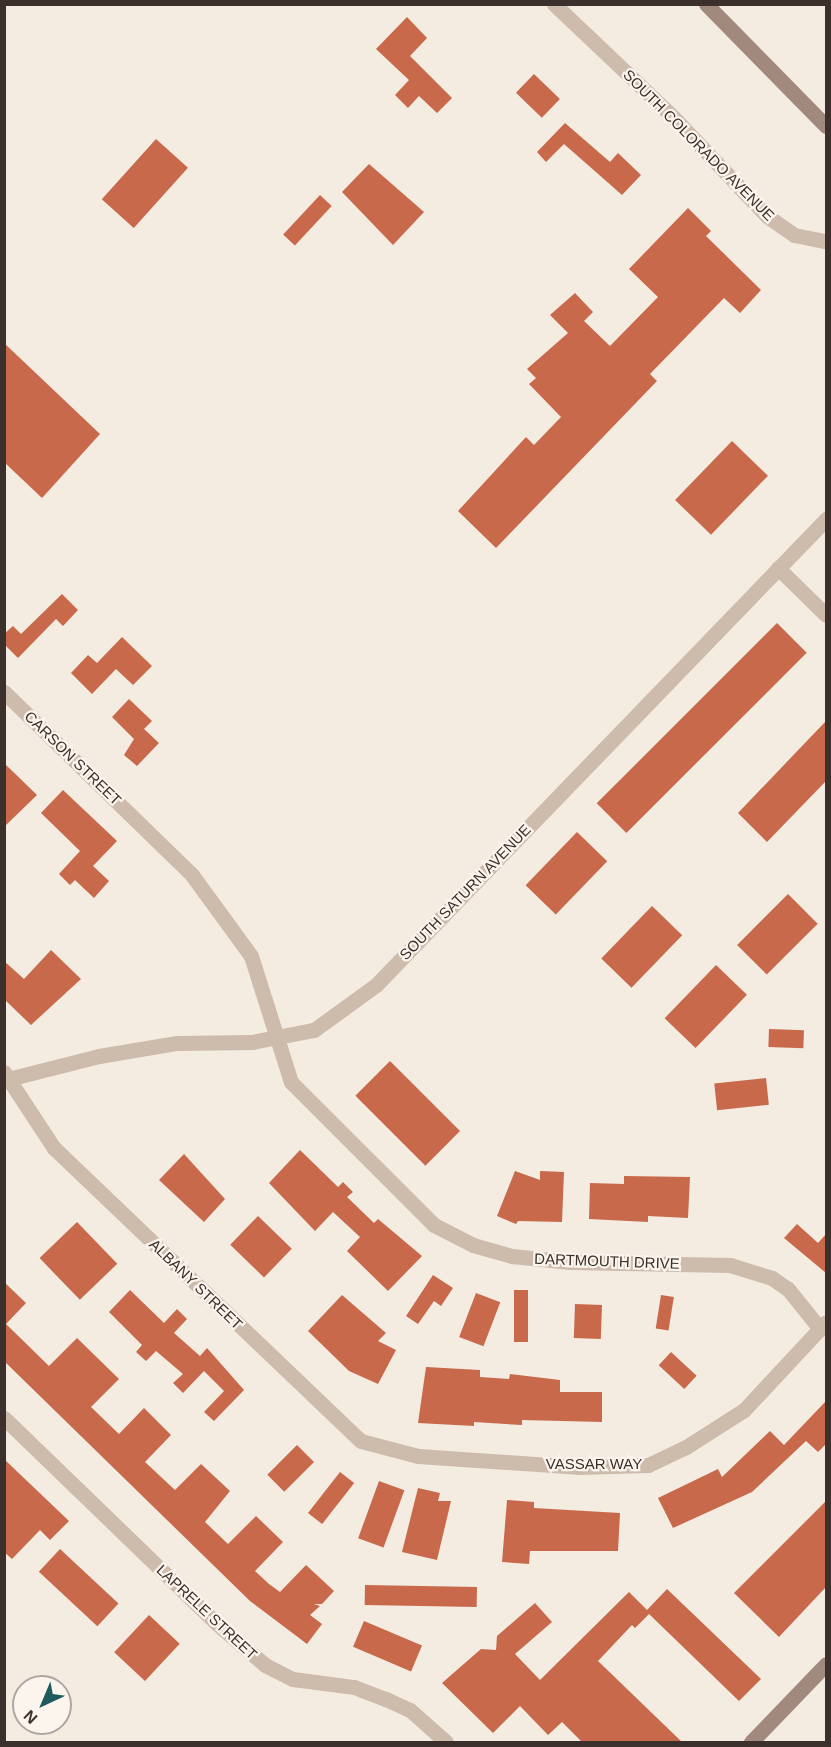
<!DOCTYPE html>
<style>
body{margin:0}
#map{position:relative;width:831px;height:1747px;overflow:hidden;background:#f4ebe1;font-family:Helvetica,sans-serif}
div>[style]{position:absolute}
.building>*{inset:0;background:#c8694b;transform-origin:0 0}
.minor>*{height:15px;margin:-7.5px;padding:0 7.5px;transform-origin:7.5px;border-radius:7.5px;background:#cdbbac}
.tertiary>*{height:15px;margin:-7.5px;padding:0 7.5px;transform-origin:7.5px;border-radius:7.5px;background:#cdbbac}
.secondary>*{height:15px;margin:-7.5px;padding:0 7.5px;transform-origin:7.5px;border-radius:7.5px;background:#a18a7d}
span{translate:-50% -50%;white-space:nowrap;text-align:center;line-height:1.15;-webkit-text-stroke:4.5px #fbf5ee;paint-order:stroke}
.street-label{font-size:15px;color:#3b302b}
.frame{position:absolute;inset:0;border:6px solid #3b302b;pointer-events:none}
.north{position:absolute;left:12px;top:1675px;width:60px;height:60px;box-sizing:border-box;background:#fbf5ee;border:2px solid #aea6a0;border-radius:50%;rotate:224deg;font-size:16px;font-weight:700;line-height:24px;text-align:center;color:#3b302b}
.north::after{content:'';display:block;margin:auto;width:21px;height:27px;background:#1f5a5e;clip-path:polygon(50% 0,100% 100%,50% 72%,0 100%)}
</style>
<div id="map">
<div class="building">
<i style="clip-path:polygon(407px 17px,427px 38px,410px 56px,452px 98px,437px 113px,419px 96px,408px 108px,395px 95px,409px 80px,376px 49px)"></i>
<i style="left:534px;top:74px;width:36px;height:26px;rotate:44deg"></i>
<i style="clip-path:polygon(565px 123px,610px 162px,618px 153px,641px 175px,622px 195px,564px 144px,546px 162px,537px 152px)"></i>
<i style="left:156px;top:139px;width:43px;height:81px;rotate:42deg"></i>
<i style="clip-path:polygon(369px 164px,424px 212px,393px 245px,342px 192px)"></i>
<i style="left:320px;top:195px;width:16px;height:54px;rotate:43deg"></i>
<i style="clip-path:polygon(688px 208px,711px 231px,706px 236px,761px 290px,740px 313px,724px 298px,650px 374px,657px 381px,496px 548px,458px 511px,526px 437px,534px 445px,561px 417px,529px 384px,536px 378px,527px 369px,568px 333px,550px 315px,575px 293px,593px 312px,584px 321px,610px 346px,658px 297px,629px 269px)"></i>
<i style="clip-path:polygon(4px 343px,100px 434px,42px 498px,4px 462px)"></i>
<i style="left:732px;top:441px;width:50px;height:82px;rotate:44deg"></i>
<i style="clip-path:polygon(62px 594px,78px 610px,63px 626px,56px 619px,18px 658px,4px 644px,4px 634px,13px 626px,21px 634px)"></i>
<i style="left:777px;top:623px;width:42px;height:255px;rotate:45deg"></i>
<i style="clip-path:polygon(122px 637px,152px 666px,133px 685px,116px 669px,92px 694px,71px 673px,88px 655px,97px 663px)"></i>
<i style="clip-path:polygon(129px 699px,152px 721px,144px 729px,159px 743px,137px 766px,124px 755px,134px 739px,112px 717px)"></i>
<i style="clip-path:polygon(826px 721px,826px 781px,767px 842px,738px 813px)"></i>
<i style="clip-path:polygon(4px 763px,37px 795px,4px 827px)"></i>
<i style="clip-path:polygon(63px 790px,117px 841px,93px 866px,109px 881px,94px 898px,75px 880px,70px 885px,59px 874px,80px 851px,41px 813px)"></i>
<i style="left:577px;top:832px;width:42px;height:74px;rotate:44deg"></i>
<i style="left:788px;top:894px;width:42px;height:72px;rotate:45deg"></i>
<i style="left:652px;top:906px;width:42px;height:73px;rotate:44deg"></i>
<i style="clip-path:polygon(51px 950px,81px 979px,31px 1025px,4px 999px,4px 961px,24px 979px)"></i>
<i style="left:716px;top:965px;width:43px;height:74px;rotate:44deg"></i>
<i style="left:769px;top:1029px;width:35px;height:18px;rotate:2deg"></i>
<i style="left:390px;top:1061px;width:99px;height:49px;rotate:45deg"></i>
<i style="left:766px;top:1078px;width:27px;height:52px;rotate:84deg"></i>
<i style="clip-path:polygon(300px 1150px,338px 1187px,343px 1182px,353px 1192px,347px 1197px,374px 1223px,378px 1219px,422px 1256px,388px 1291px,347px 1251px,360px 1237px,333px 1212px,315px 1231px,269px 1183px)"></i>
<i style="clip-path:polygon(184px 1154px,225px 1199px,204px 1222px,159px 1180px)"></i>
<i style="clip-path:polygon(515px 1171px,540px 1180px,540px 1171px,564px 1172px,562px 1222px,518px 1221px,516px 1224px,497px 1216px)"></i>
<i style="clip-path:polygon(624px 1176px,690px 1177px,688px 1218px,648px 1216px,648px 1222px,589px 1219px,590px 1183px,624px 1184px)"></i>
<i style="left:258px;top:1216px;width:47px;height:40px;rotate:44deg"></i>
<i style="left:77px;top:1222px;width:58px;height:52px;rotate:46deg"></i>
<i style="clip-path:polygon(797px 1224px,818px 1243px,826px 1234px,826px 1273px,784px 1238px)"></i>
<i style="clip-path:polygon(433px 1275px,453px 1288px,441px 1306px,434px 1301px,418px 1324px,406px 1316px)"></i>
<i style="clip-path:polygon(4px 1282px,26px 1303px,6px 1324px,49px 1366px,77px 1338px,119px 1379px,91px 1407px,119px 1434px,144px 1408px,171px 1435px,145px 1462px,175px 1490px,201px 1464px,230px 1491px,205px 1522px,228px 1544px,256px 1516px,283px 1542px,255px 1571px,269px 1584px,280px 1592px,306px 1565px,334px 1591px,322px 1604px,314px 1604px,320px 1606px,310px 1615px,322px 1624px,307px 1644px,250px 1601px,4px 1361px)"></i>
<i style="clip-path:polygon(130px 1290px,164px 1323px,177px 1309px,187px 1319px,174px 1333px,200px 1356px,207px 1348px,244px 1390px,214px 1421px,204px 1412px,224px 1391px,204px 1371px,183px 1393px,173px 1383px,183px 1374px,156px 1351px,146px 1361px,136px 1352px,142px 1345px,109px 1312px)"></i>
<i style="left:514px;top:1290px;width:14px;height:52px"></i>
<i style="left:476px;top:1293px;width:26px;height:47px;rotate:21deg"></i>
<i style="clip-path:polygon(342px 1295px,386px 1333px,378px 1341px,396px 1350px,378px 1384px,349px 1371px,308px 1331px)"></i>
<i style="left:661px;top:1295px;width:13px;height:34px;rotate:9deg"></i>
<i style="left:575px;top:1304px;width:27px;height:34px;rotate:2deg"></i>
<i style="left:671px;top:1352px;width:35px;height:18px;rotate:43deg"></i>
<i style="clip-path:polygon(426px 1367px,480px 1370px,480px 1377px,509px 1379px,510px 1374px,560px 1380px,560px 1392px,602px 1392px,602px 1422px,522px 1420px,522px 1425px,474px 1422px,474px 1426px,418px 1423px)"></i>
<i style="clip-path:polygon(826px 1401px,826px 1444px,818px 1452px,806px 1441px,752px 1492px,673px 1528px,658px 1498px,718px 1469px,722px 1477px,770px 1431px,784px 1445px)"></i>
<i style="left:297px;top:1445px;width:24px;height:42px;rotate:45deg"></i>
<i style="clip-path:polygon(4px 1459px,69px 1521px,50px 1540px,40px 1530px,12px 1559px,4px 1552px)"></i>
<i style="left:340px;top:1472px;width:18px;height:52px;rotate:38deg"></i>
<i style="left:379px;top:1481px;width:27px;height:61px;rotate:20deg"></i>
<i style="clip-path:polygon(418px 1488px,440px 1493px,438px 1501px,451px 1501px,437px 1560px,402px 1552px)"></i>
<i style="clip-path:polygon(507px 1500px,534px 1502px,534px 1508px,620px 1513px,618px 1551px,530px 1551px,529px 1564px,502px 1562px)"></i>
<i style="clip-path:polygon(826px 1501px,826px 1587px,779px 1637px,734px 1593px)"></i>
<i style="left:60px;top:1549px;width:80px;height:31px;rotate:43deg"></i>
<i style="left:365px;top:1585px;width:112px;height:20px;rotate:1deg"></i>
<i style="clip-path:polygon(667px 1589px,761px 1679px,739px 1701px,649px 1614px,635px 1628px,632px 1625px,598px 1661px,683px 1743px,583px 1743px,562px 1722px,548px 1735px,520px 1706px,493px 1733px,442px 1683px,481px 1649px,496px 1650px,497px 1636px,535px 1603px,552px 1622px,515px 1654px,540px 1680px,629px 1592px,647px 1610px)"></i>
<i style="left:149px;top:1615px;width:42px;height:51px;rotate:43deg"></i>
<i style="left:364px;top:1621px;width:63px;height:28px;rotate:23deg"></i>
</div>
<div class="minor">
<i style="left:554px;top:4px;width:164px;rotate:43.5deg"></i>
<i style="left:673px;top:117px;width:137px;rotate:46.5deg"></i>
<i style="left:767px;top:216px;width:33px;rotate:35deg"></i>
<i style="left:794px;top:235px;width:33px;rotate:11deg"></i>
<i style="left:778px;top:568px;width:67px;rotate:44.4deg"></i>
<i style="left:4px;top:692px;width:262px;rotate:44.2deg"></i>
<i style="left:192px;top:875px;width:100px;rotate:53.9deg"></i>
<i style="left:251px;top:956px;width:132px;rotate:72.4deg"></i>
<i style="left:291px;top:1082px;width:202px;rotate:45deg"></i>
<i style="left:434px;top:1225px;width:44px;rotate:27.1deg"></i>
<i style="left:473px;top:1245px;width:41px;rotate:15.8deg"></i>
<i style="left:512px;top:1256px;width:58px;rotate:5.9deg"></i>
<i style="left:570px;top:1262px;width:160px;rotate:1.1deg"></i>
<i style="left:730px;top:1265px;width:44px;rotate:17.2deg"></i>
<i style="left:772px;top:1278px;width:19px;rotate:35deg"></i>
<i style="left:788px;top:1289px;width:51px;rotate:51.3deg"></i>
<i style="left:4px;top:1072px;width:91px;rotate:56.7deg"></i>
<i style="left:54px;top:1148px;width:424px;rotate:43.7deg"></i>
<i style="left:361px;top:1441px;width:59px;rotate:14.7deg"></i>
<i style="left:418px;top:1456px;width:160px;rotate:3.9deg"></i>
<i style="left:578px;top:1467px;width:70px;rotate:-1.6deg"></i>
<i style="left:648px;top:1465px;width:42px;rotate:-25.3deg"></i>
<i style="left:686px;top:1447px;width:69px;rotate:-32.5deg"></i>
<i style="left:744px;top:1410px;width:120px;rotate:-47deg"></i>
<i style="left:4px;top:1418px;width:293px;rotate:44deg"></i>
<i style="left:215px;top:1622px;width:66px;rotate:40.7deg"></i>
<i style="left:265px;top:1665px;width:31px;rotate:27deg"></i>
<i style="left:293px;top:1679px;width:62px;rotate:7.5deg"></i>
<i style="left:354px;top:1687px;width:34px;rotate:21deg"></i>
<i style="left:386px;top:1699px;width:26px;rotate:25deg"></i>
<i style="left:410px;top:1710px;width:48px;rotate:41.6deg"></i>
</div>
<div class="tertiary">
<i style="left:4px;top:1080px;width:98px;rotate:-14.2deg"></i>
<i style="left:99px;top:1056px;width:79px;rotate:-9.5deg"></i>
<i style="left:177px;top:1043px;width:75px;rotate:-0.8deg"></i>
<i style="left:252px;top:1042px;width:63px;rotate:-11deg"></i>
<i style="left:314px;top:1030px;width:77px;rotate:-36deg"></i>
<i style="left:376px;top:985px;width:648px;rotate:-46deg"></i>
</div>
<div class="secondary">
<i style="left:706px;top:4px;width:171px;rotate:45.5deg"></i>
<i style="left:751px;top:1742px;width:108px;rotate:-46.1deg"></i>
</div>
<div class="street-label">
<span style="left:699px;top:145px;rotate:45deg">SOUTH COLORADO AVENUE</span>
<span style="left:73px;top:758px;rotate:44deg">CARSON STREET</span>
<span style="left:465px;top:892px;rotate:-46deg">SOUTH SATURN AVENUE</span>
<span style="left:607px;top:1261px;rotate:2deg">DARTMOUTH DRIVE</span>
<span style="left:196px;top:1284px;rotate:44deg">ALBANY STREET</span>
<span style="left:594px;top:1464px">VASSAR WAY</span>
<span style="left:207px;top:1612px;rotate:43deg">LAPRELE STREET</span>
</div>
<div class="frame"></div>
<div class="north">N</div>
</div>
